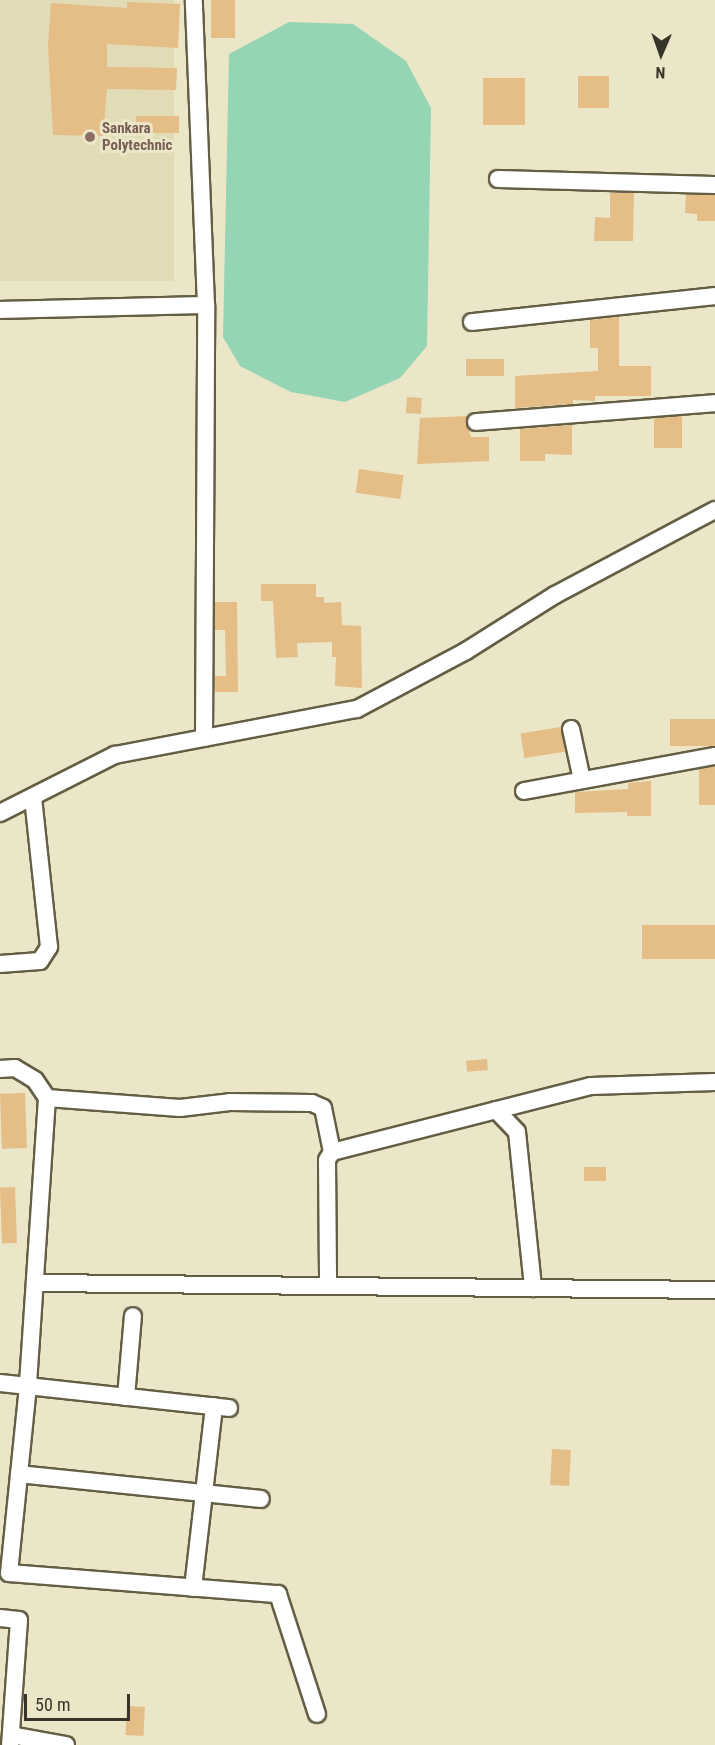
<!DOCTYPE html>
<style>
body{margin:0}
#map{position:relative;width:715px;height:1745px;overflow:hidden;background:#ece6c8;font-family:"Roboto Condensed",sans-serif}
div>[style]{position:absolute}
.built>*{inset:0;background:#e2dcb6;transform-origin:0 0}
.green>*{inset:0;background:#95d5b3}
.building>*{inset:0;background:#e4bd87;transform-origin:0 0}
.roads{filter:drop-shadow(2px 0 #635e44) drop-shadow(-2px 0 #635e44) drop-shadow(0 2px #635e44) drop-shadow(0 -2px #635e44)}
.minor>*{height:16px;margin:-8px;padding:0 8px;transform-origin:8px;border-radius:8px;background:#fff}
.dots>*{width:16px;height:16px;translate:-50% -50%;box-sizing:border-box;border:3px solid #ece6c8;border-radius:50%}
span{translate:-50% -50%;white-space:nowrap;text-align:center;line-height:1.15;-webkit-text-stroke:6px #ece6c8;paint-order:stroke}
.education-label{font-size:15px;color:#785e54;font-weight:700}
.left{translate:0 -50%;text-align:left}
.north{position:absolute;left:631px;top:24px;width:60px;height:60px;-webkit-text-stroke:4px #ece6c8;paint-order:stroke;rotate:182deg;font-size:16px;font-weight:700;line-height:24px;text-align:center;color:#37352a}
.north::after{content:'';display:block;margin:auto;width:21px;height:27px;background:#37352a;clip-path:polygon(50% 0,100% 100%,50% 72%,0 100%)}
.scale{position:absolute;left:24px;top:1694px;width:106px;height:27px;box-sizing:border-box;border:3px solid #37352a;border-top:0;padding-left:8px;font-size:18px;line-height:21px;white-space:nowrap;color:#37352a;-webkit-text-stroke:4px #ece6c8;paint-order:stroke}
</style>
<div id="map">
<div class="built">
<i style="left:0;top:0;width:174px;height:281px"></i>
</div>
<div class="green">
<i style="clip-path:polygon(289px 22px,353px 24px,406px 61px,431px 108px,427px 346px,400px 378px,345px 402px,291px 392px,240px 366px,223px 337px,229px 54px)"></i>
</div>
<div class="building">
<i style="left:211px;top:0;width:24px;height:38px"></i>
<i style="clip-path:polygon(127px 2px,180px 4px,178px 48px,107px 44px,107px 67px,177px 68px,176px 90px,107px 89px,103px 136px,53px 135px,48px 46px,51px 3px,127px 8px)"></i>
<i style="left:578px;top:76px;width:31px;height:32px"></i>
<i style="left:483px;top:78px;width:42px;height:47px"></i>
<i style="left:136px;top:116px;width:43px;height:17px"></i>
<i style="clip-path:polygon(610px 193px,634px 193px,633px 241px,594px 241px,595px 217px,610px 218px)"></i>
<i style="clip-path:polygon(686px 195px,715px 195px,715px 221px,697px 221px,697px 214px,685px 213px)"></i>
<i style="clip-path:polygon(619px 317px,619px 366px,651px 366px,651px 396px,595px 396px,595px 401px,573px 400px,573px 404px,515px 408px,515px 376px,598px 371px,598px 348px,590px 348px,590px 320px)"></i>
<i style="left:466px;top:359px;width:38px;height:17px"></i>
<i style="left:407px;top:397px;width:15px;height:16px;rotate:4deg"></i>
<i style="clip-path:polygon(468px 416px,466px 423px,471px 437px,489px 437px,489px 461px,417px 464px,420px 418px)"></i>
<i style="left:682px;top:416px;width:32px;height:28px;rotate:90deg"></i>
<i style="clip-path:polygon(572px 425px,572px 455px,545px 454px,545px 461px,520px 461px,520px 429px)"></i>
<i style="left:359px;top:469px;width:45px;height:24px;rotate:8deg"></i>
<i style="clip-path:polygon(261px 584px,316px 584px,316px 597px,324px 597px,324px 603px,341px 602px,342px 625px,361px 626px,362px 688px,335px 686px,336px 657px,332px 657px,332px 642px,297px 643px,298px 657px,276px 658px,273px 601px,261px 601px)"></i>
<i style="clip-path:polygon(215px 602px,237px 602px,238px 692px,215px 692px,215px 676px,226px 676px,225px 630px,215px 630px)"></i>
<i style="left:715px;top:719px;width:27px;height:45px;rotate:90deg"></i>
<i style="left:561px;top:727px;width:25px;height:41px;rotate:81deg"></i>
<i style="left:715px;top:767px;width:38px;height:16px;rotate:90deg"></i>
<i style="clip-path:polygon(651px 781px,651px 816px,627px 816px,627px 812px,575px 813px,575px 792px,628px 789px,628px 783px)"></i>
<i style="left:715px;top:925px;width:34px;height:73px;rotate:90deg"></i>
<i style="left:487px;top:1059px;width:11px;height:21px;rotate:85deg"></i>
<i style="left:25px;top:1093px;width:55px;height:25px;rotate:88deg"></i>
<i style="left:584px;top:1167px;width:22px;height:14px"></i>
<i style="left:15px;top:1187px;width:56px;height:15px;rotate:88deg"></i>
<i style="left:552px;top:1449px;width:19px;height:36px;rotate:3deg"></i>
<i style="left:127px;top:1706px;width:18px;height:29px;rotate:3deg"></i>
</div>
<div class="roads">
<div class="minor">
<i style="left:498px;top:179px;width:217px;rotate:1.6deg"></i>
<i style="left:0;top:310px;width:206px;rotate:-1.4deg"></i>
<i style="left:206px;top:305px;width:305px;rotate:-92.3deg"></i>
<i style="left:472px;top:322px;width:244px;rotate:-6.1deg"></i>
<i style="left:476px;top:422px;width:240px;rotate:-4.5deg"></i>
<i style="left:571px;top:729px;width:52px;rotate:77.8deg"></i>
<i style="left:204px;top:738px;width:433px;rotate:-89.7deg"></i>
<i style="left:524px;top:791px;width:194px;rotate:-10.4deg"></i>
<i style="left:0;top:813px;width:129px;rotate:-26.8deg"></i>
<i style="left:115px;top:755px;width:246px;rotate:-10.8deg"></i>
<i style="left:357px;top:709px;width:123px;rotate:-28deg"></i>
<i style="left:466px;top:651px;width:105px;rotate:-32.2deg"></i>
<i style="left:555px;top:595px;width:181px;rotate:-28deg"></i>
<i style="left:0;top:964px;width:40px;rotate:-4.3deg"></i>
<i style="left:40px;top:961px;width:17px;rotate:-57deg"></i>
<i style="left:49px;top:947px;width:151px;rotate:-96.1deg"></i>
<i style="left:0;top:1069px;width:15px;rotate:-4deg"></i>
<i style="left:15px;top:1068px;width:23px;rotate:31deg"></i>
<i style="left:35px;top:1080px;width:22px;rotate:56deg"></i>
<i style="left:47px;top:1098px;width:289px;rotate:93.8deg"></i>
<i style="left:28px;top:1386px;width:28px;rotate:-174deg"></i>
<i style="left:47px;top:1098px;width:133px;rotate:4.3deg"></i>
<i style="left:180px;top:1108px;width:50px;rotate:-6.8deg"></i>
<i style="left:230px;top:1102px;width:82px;rotate:0.7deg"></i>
<i style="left:312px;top:1103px;width:12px;rotate:24deg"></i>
<i style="left:323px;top:1108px;width:45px;rotate:78.4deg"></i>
<i style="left:332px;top:1152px;width:9px;rotate:122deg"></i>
<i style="left:327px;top:1160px;width:126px;rotate:89.5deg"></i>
<i style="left:496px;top:1110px;width:30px;rotate:46deg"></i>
<i style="left:517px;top:1132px;width:157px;rotate:84.1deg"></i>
<i style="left:332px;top:1152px;width:267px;rotate:-14.3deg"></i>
<i style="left:591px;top:1086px;width:124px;rotate:-1.8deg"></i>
<i style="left:37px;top:1283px;width:678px;rotate:0.59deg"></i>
<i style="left:126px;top:1397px;width:81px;rotate:-85.1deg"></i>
<i style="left:229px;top:1408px;width:202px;rotate:-173.8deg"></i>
<i style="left:28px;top:1386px;width:188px;rotate:95.8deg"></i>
<i style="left:9px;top:1573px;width:270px;rotate:4.5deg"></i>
<i style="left:278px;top:1594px;width:126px;rotate:72deg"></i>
<i style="left:19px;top:1474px;width:243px;rotate:5.9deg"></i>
<i style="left:193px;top:1588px;width:183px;rotate:-83.4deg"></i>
<i style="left:0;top:1618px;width:19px;rotate:6deg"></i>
<i style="left:19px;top:1620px;width:125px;rotate:94.1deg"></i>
<i style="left:11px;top:1735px;width:56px;rotate:10.3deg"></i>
</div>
</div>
<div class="dots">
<i style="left:90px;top:137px;background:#8d6e63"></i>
</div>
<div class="education-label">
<span class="left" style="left:102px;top:137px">Sankara<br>Polytechnic</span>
</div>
<div class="north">N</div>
<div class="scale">50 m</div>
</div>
